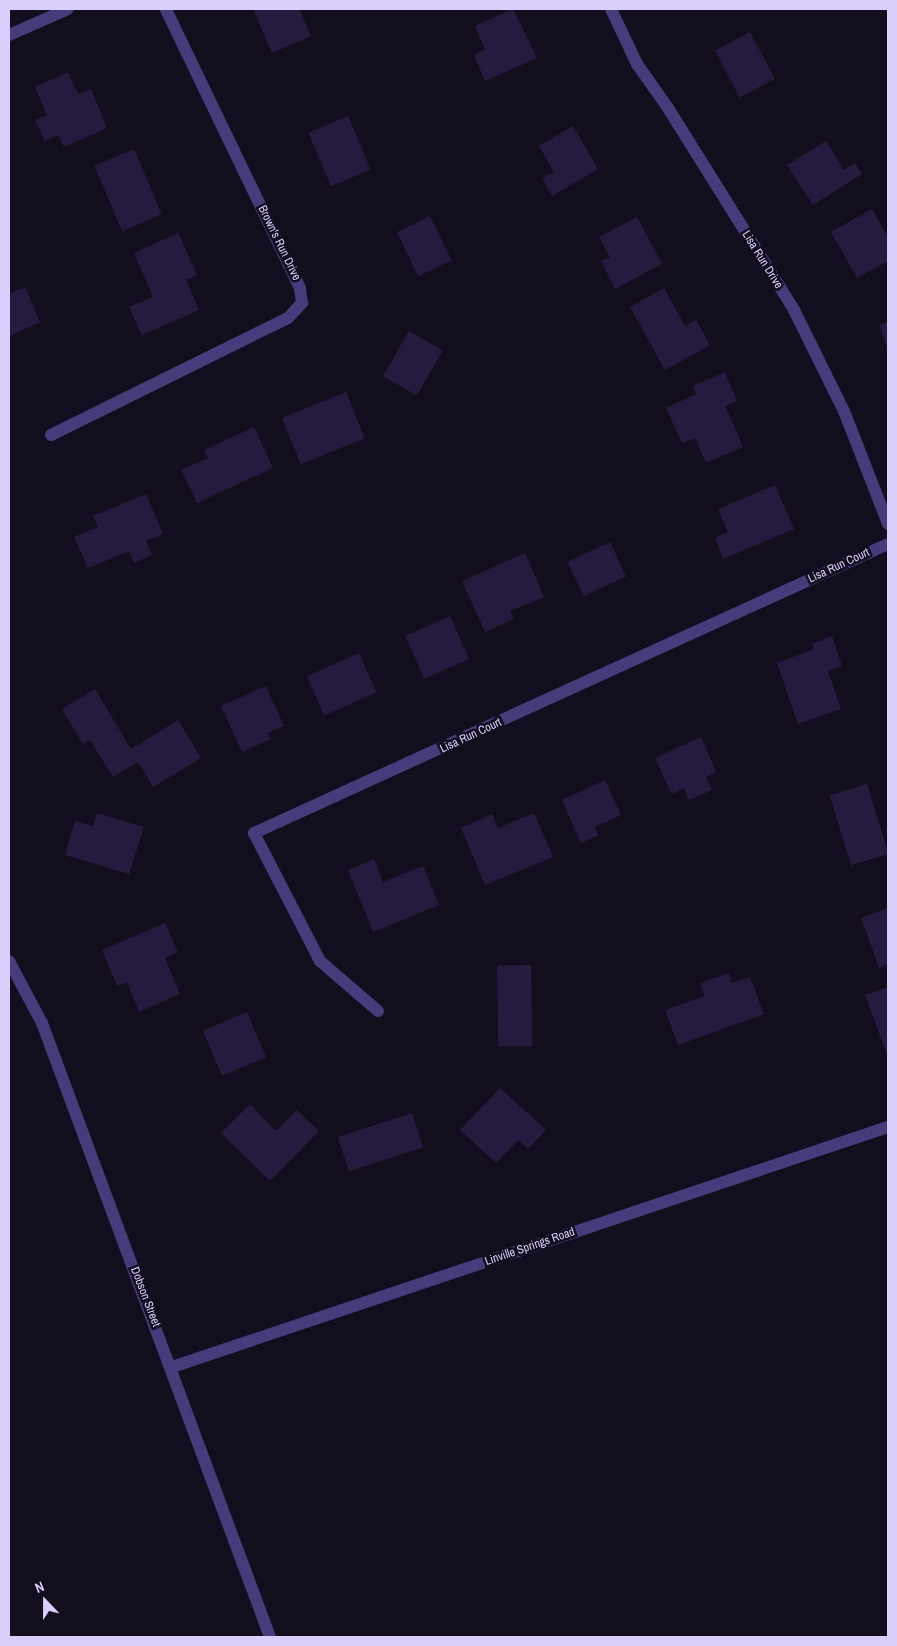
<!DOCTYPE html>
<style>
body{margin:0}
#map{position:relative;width:897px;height:1646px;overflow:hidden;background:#130e1e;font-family:"Archivo Narrow",sans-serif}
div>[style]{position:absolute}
.building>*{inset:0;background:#261b3e;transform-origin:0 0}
.minor>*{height:12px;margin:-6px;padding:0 6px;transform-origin:6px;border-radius:6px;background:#463b7b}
span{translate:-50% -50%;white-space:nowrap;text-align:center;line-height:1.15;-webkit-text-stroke:5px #130e1e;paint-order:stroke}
.street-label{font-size:12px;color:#d9cefc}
.frame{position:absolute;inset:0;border:10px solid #d9cefc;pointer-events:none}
.north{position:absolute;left:20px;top:1576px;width:50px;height:50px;-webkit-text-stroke:4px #130e1e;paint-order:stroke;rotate:338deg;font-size:14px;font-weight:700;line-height:20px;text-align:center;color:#d9cefc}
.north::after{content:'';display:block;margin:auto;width:18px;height:22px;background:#d9cefc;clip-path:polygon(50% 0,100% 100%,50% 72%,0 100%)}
</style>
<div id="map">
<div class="building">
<i style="clip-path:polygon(253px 9px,299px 9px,311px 36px,272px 53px)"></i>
<i style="clip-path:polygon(513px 9px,537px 58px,485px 81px,474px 55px,485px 50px,475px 26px)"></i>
<i style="left:750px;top:32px;width:53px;height:40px;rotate:62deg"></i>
<i style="clip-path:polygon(68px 72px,78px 94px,91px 89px,107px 128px,64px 147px,58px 135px,45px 141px,35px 120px,47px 115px,35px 87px)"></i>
<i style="left:348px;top:116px;width:58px;height:43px;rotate:67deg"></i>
<i style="clip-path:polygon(573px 126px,598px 169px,552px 196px,542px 178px,554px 172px,539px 146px)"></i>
<i style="clip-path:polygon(826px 141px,844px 170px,855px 163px,862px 174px,813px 205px,787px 165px)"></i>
<i style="left:134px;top:149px;width:71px;height:43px;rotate:67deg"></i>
<i style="clip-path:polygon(872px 209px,888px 238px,888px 261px,857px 278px,831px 232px)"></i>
<i style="left:430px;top:216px;width:49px;height:37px;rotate:64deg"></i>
<i style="clip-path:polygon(637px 217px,662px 264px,615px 289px,601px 261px,610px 257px,599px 237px)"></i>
<i style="clip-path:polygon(178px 233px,197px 275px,186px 280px,199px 310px,142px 335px,129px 307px,153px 297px,134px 253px)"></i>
<i style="clip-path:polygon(25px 287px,40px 322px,9px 336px,9px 294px)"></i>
<i style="clip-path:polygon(664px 288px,685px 326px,696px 320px,710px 345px,665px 370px,630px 307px)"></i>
<i style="clip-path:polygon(888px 322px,888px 350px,879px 325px)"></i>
<i style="left:409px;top:331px;width:39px;height:52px;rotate:30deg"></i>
<i style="clip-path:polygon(725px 372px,737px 401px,725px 406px,743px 447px,706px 463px,695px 438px,682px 443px,666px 408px,696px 394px,693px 386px)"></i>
<i style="left:346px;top:392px;width:50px;height:69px;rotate:68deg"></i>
<i style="clip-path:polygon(254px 427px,273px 468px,197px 503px,181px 470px,208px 458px,204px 450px)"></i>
<i style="clip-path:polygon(775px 485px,794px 529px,723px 559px,715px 538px,728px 532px,718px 509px)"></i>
<i style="clip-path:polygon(146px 494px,163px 534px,146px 541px,152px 555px,134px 563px,129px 551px,88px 568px,74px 537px,98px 527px,93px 516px)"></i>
<i style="left:610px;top:542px;width:38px;height:47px;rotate:65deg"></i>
<i style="clip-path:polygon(525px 553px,544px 597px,510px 611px,514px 619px,485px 632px,462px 581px)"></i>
<i style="left:450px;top:616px;width:47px;height:49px;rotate:66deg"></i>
<i style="clip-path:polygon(832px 636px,842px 666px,828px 671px,841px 709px,798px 724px,777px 663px,814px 649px,812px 644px)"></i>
<i style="left:359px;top:653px;width:43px;height:57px;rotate:66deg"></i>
<i style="clip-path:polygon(266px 686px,284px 726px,268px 733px,271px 739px,242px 752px,221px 706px)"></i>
<i style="clip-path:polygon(95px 689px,131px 749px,178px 720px,201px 758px,153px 787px,138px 762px,113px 777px,90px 740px,83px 744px,62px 709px)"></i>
<i style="clip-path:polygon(701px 737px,716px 772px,706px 777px,712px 790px,689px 800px,684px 788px,672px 794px,655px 758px)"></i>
<i style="clip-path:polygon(605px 780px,621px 815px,595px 827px,598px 835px,581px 843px,562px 800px)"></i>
<i style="left:867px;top:784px;width:73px;height:39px;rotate:73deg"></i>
<i style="clip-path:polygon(97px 813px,144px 827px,129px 874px,65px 855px,75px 821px,93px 826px)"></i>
<i style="clip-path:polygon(534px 813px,553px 857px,485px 885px,461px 828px,492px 814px,498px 828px)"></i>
<i style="clip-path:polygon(374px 859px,383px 882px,423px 866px,439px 905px,373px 932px,348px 870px)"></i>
<i style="clip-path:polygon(888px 908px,888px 964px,879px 968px,861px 918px)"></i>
<i style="clip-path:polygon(165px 923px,178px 952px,165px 958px,180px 994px,139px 1012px,127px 982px,117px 986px,102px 950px)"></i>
<i style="left:531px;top:965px;width:81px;height:34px;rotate:89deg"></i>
<i style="clip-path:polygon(729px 973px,732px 983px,750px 977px,764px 1014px,678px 1045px,665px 1010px,705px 996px,700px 983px)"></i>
<i style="clip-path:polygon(888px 987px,888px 1057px,865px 995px)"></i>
<i style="left:247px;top:1012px;width:49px;height:48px;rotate:67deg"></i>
<i style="clip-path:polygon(500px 1088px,546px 1130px,528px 1149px,518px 1140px,496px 1163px,460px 1130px)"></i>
<i style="clip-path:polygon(250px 1104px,276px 1131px,297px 1110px,319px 1131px,270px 1181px,221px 1133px)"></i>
<i style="left:412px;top:1113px;width:36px;height:78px;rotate:72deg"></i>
</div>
<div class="minor">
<i style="left:611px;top:9px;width:61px;rotate:64.7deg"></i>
<i style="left:637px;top:64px;width:54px;rotate:54.8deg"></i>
<i style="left:668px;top:108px;width:238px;rotate:58deg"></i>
<i style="left:794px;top:310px;width:113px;rotate:63.7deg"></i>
<i style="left:844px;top:411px;width:121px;rotate:68.7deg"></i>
<i style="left:9px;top:35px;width:64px;rotate:-23.8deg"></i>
<i style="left:51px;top:435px;width:264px;rotate:-26.3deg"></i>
<i style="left:288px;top:318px;width:21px;rotate:-47deg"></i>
<i style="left:302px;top:303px;width:15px;rotate:-98deg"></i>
<i style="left:300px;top:288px;width:310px;rotate:-115.7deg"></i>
<i style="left:9px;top:961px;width:70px;rotate:62deg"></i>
<i style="left:42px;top:1023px;width:655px;rotate:69.63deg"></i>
<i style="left:378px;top:1011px;width:77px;rotate:-139.2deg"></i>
<i style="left:320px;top:961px;width:144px;rotate:-117.3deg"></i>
<i style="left:254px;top:833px;width:697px;rotate:-24.51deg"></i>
<i style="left:172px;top:1367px;width:755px;rotate:-18.53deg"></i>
</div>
<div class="street-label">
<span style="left:279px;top:243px;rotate:64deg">Brown's Run Drive</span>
<span style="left:762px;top:260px;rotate:58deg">Lisa Run Drive</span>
<span style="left:839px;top:566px;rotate:-25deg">Lisa Run Court</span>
<span style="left:471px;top:736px;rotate:-25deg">Lisa Run Court</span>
<span style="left:530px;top:1247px;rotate:-19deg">Linville Springs Road</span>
<span style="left:145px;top:1297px;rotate:69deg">Dobson Street</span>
</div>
<div class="frame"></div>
<div class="north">N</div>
</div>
